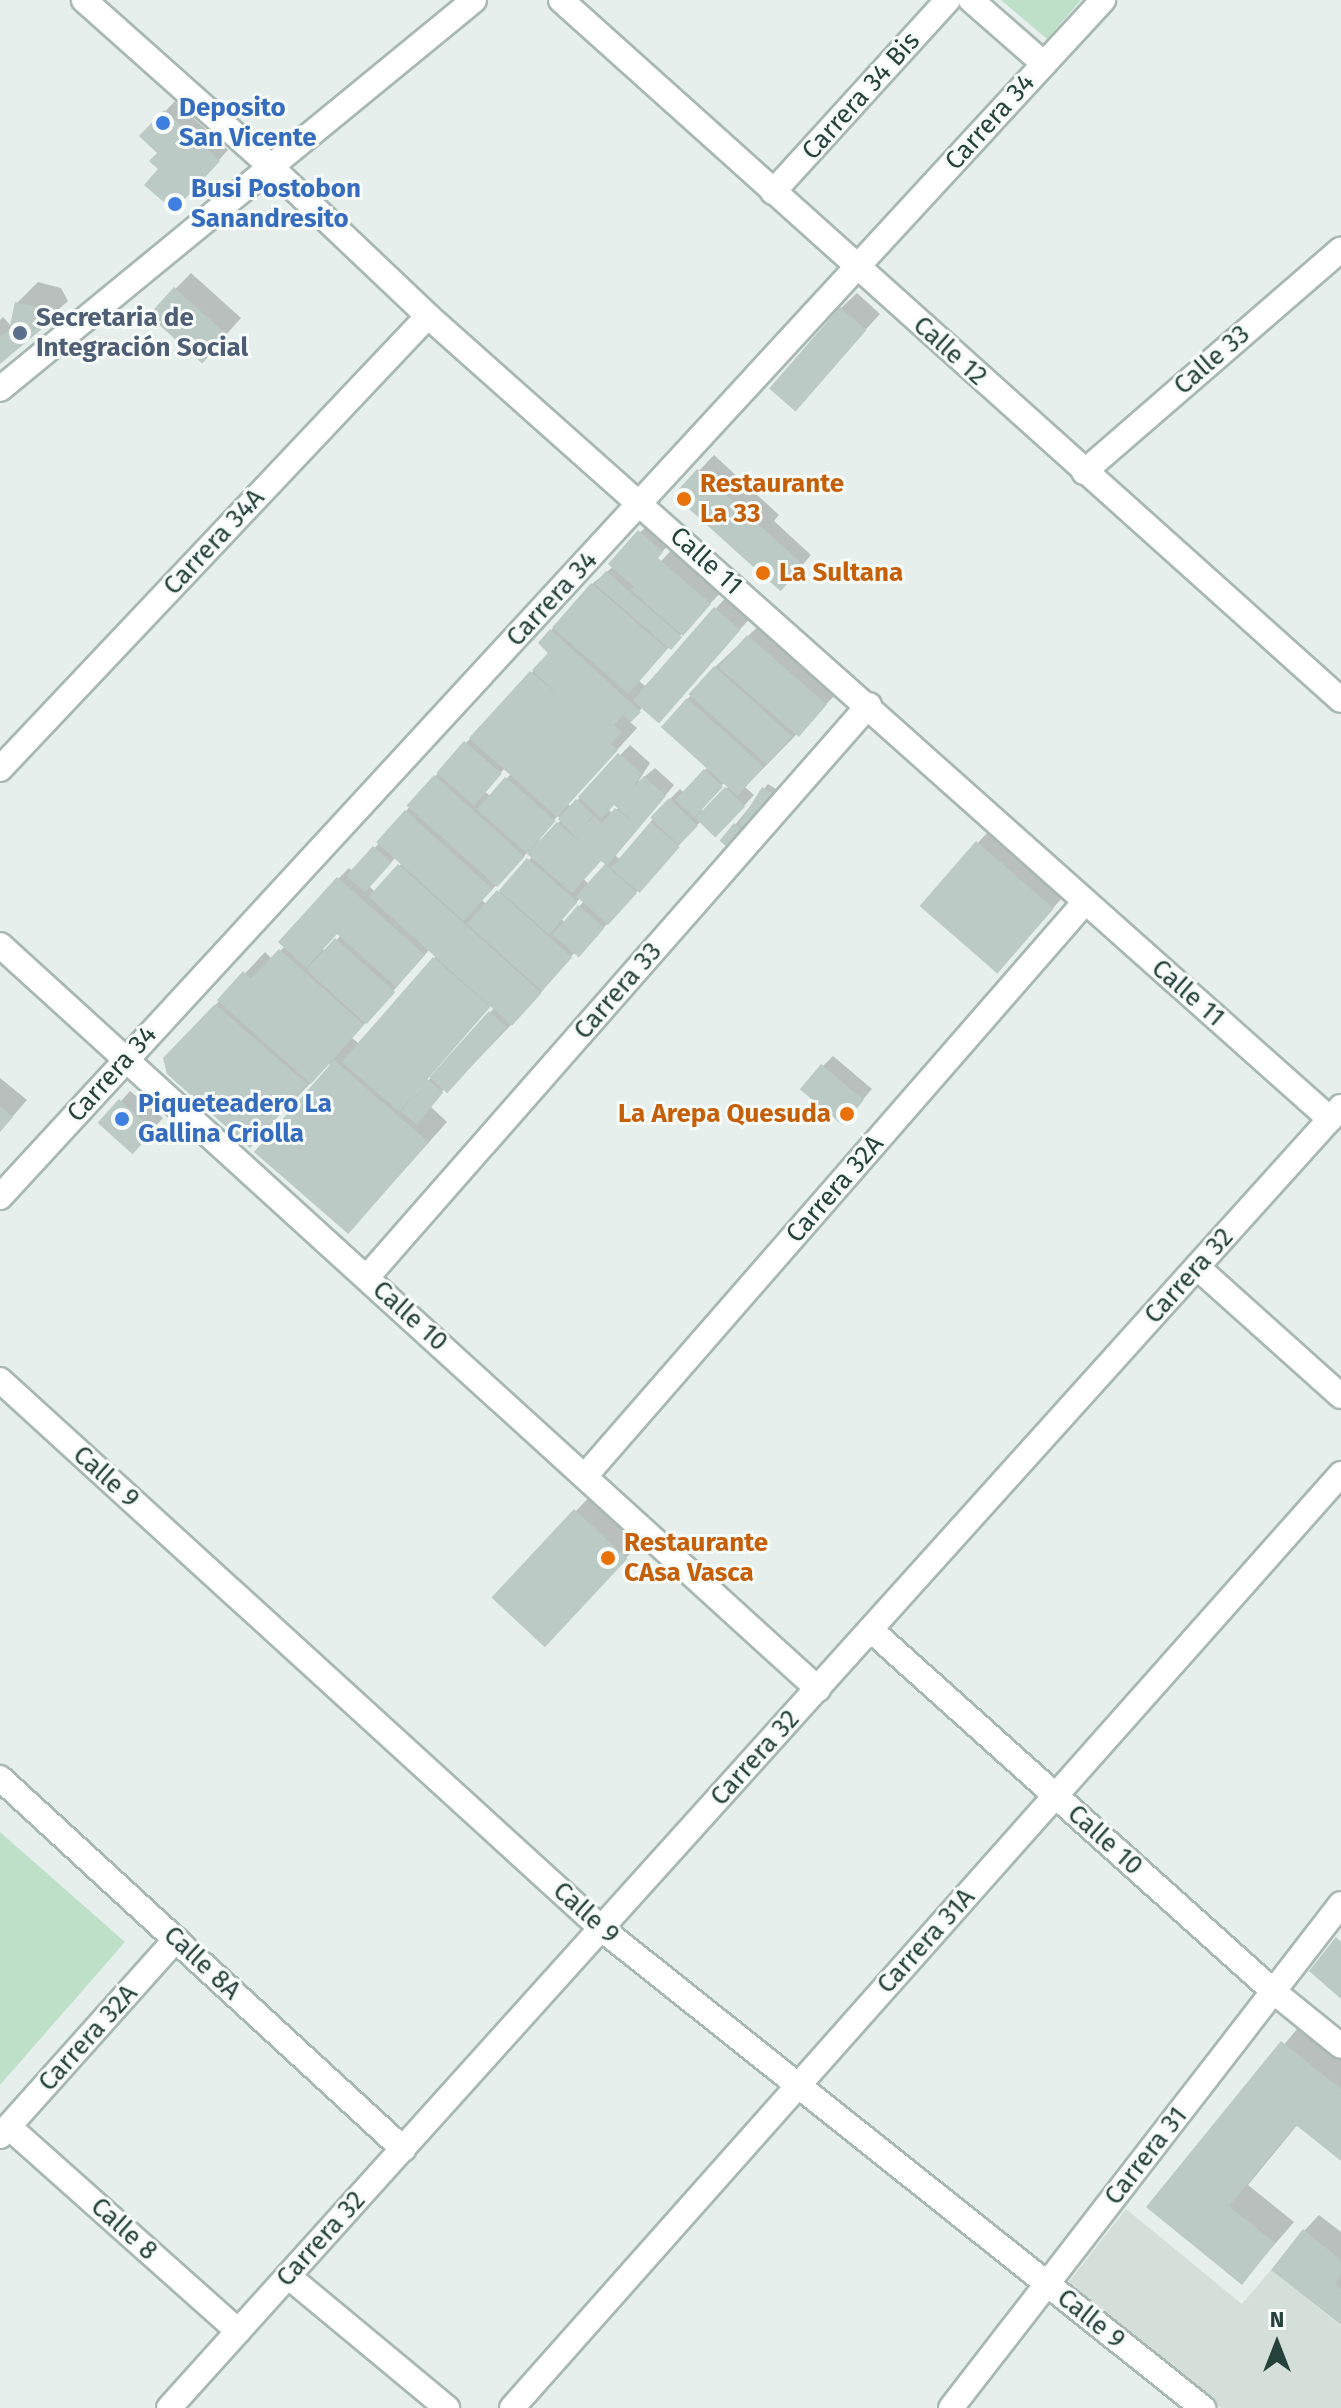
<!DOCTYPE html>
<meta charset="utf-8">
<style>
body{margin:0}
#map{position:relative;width:1341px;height:2408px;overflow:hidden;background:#e6efeb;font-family:"Fira Sans",sans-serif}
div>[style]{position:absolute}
.built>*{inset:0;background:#d4dfda}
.green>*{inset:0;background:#bfe0c8}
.shadow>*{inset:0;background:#0003}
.building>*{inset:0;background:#bbcac4;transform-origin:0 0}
.roads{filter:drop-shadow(2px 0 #a8b8b2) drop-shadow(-2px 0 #a8b8b2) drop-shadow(0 2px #a8b8b2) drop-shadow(0 -2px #a8b8b2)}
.minor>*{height:24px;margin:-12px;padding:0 12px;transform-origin:12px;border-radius:12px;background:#fff}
.tertiary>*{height:24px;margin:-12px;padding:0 12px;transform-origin:12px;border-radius:12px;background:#fff}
.dots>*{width:22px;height:22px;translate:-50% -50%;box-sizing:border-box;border:4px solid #f7fbf9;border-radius:50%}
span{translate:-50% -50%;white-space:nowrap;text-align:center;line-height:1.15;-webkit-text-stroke:6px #f7fbf9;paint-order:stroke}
.street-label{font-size:26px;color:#24423a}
.shop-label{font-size:26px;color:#366cbe;font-weight:700}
.left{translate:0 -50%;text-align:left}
.service-label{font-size:26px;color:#4e5e75;font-weight:700}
.food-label{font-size:26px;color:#c56008;font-weight:700}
.right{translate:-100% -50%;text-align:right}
.north{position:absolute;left:1237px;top:2304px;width:80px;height:80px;-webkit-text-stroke:6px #f7fbf9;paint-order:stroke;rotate:0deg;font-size:22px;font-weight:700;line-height:32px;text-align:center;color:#24423a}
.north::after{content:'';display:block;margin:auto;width:28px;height:36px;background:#24423a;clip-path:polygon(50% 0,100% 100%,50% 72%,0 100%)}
</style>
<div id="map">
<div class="built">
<i style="clip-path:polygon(1126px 2209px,1242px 2304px,1271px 2270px,1341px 2326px,1341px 2408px,1221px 2408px,1068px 2283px)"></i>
</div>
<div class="green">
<i style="clip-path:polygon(1001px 0,1081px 0,1047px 39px)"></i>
<i style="clip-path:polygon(0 1832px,125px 1942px,0 2085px)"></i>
</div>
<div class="shadow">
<i style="clip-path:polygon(175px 101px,228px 150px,184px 199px,160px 153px,142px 136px)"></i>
<i style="clip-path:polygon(191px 273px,241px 318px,216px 346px,150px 315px)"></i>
<i style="clip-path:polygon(38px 282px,61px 288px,68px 301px,0 361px,0 320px,3px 317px,12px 327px,17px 303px)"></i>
<i style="clip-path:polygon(857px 293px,880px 314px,808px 392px,841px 308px)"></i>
<i style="clip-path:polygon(714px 455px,779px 515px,774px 521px,811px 555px,790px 579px,676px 495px)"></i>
<i style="clip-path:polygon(evenodd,650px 522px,672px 541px,643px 573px,641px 583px,676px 545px,725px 588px,638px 680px,645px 686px,730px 593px,754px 614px,672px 704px,643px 707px,635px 715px,630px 722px,637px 728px,568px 804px,571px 807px,630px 745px,650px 763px,638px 782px,655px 768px,674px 785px,615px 855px,619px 859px,670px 799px,680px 789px,684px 793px,708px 767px,664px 727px,715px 667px,764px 621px,841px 689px,745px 787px,754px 795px,726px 825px,701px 821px,588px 945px,575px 952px,533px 1002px,457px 1081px,445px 1088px,430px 1106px,447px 1122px,365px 1214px,330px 1063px,270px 1125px,165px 1059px,265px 952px,272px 959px,285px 946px,281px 942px,339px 878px,349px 868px,353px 872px,380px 842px,439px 772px,551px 652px,540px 643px,592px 584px,614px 566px,611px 564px,650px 522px,505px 768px,511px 774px,490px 796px,484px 791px,505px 768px,650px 522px,725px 782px,729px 786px,704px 812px,700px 808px,725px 782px,650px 522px,614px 803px,619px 807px,613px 814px,608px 809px,614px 803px,650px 522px,558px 816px,561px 820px,541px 842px,537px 838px,558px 816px,650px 522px,528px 852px,533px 856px,487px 905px,482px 900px,528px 852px,650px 522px,396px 857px,402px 863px,375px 892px,369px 886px,396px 857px,650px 522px,602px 858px,608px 864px,589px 884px,583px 879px,602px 858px,650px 522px,580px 898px,584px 901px,565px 922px,561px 919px,580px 898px,650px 522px,337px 931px,341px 935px,326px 952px,322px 948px,337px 931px,650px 522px,430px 949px,437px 955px,358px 1043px,352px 1038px,430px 949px,650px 522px,492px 1004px,495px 1007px,416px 1094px,411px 1089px,492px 1004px)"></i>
<i style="clip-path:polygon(768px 784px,776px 789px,729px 847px,735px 825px)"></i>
<i style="clip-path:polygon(998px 821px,1072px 887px,1015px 950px,921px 905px)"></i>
<i style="clip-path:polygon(833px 1056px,872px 1089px,852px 1112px,823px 1066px)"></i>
<i style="clip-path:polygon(0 1078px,27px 1100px,0 1131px)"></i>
<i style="clip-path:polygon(130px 1091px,163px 1118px,142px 1141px,121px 1101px)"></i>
<i style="clip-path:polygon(596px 1490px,646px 1537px,564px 1623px,494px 1597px)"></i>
<i style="clip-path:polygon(1303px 2022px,1341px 2052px,1341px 2158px,1298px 2124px,1248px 2185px,1294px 2222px,1242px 2282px,1148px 2207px)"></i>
<i style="clip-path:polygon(1319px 2215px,1341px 2232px,1341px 2323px,1304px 2231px)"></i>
</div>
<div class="building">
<i style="clip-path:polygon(164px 110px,220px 161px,174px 211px,144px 185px,158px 169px,149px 161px,157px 153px,139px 136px)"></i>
<i style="left:174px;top:287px;width:72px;height:38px;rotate:42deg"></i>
<i style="clip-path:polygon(15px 302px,41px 308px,49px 323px,0 364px,0 337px,9px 330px)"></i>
<i style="left:840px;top:307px;width:35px;height:108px;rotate:41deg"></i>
<i style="left:697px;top:469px;width:144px;height:35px;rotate:42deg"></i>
<i style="clip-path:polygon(638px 530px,663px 552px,658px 558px,711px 604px,683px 636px,631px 590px,634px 587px,608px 564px)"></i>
<i style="left:606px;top:571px;width:101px;height:17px;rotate:41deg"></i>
<i style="left:591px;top:583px;width:101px;height:59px;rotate:41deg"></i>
<i style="left:714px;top:607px;width:35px;height:124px;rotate:41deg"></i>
<i style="clip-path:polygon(550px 629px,641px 712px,631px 722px,623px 715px,614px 725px,622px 732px,611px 744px,618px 750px,557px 817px,469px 738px,530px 671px,558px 695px,532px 670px,548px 653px,538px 643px)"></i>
<i style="left:747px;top:635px;width:106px;height:43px;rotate:41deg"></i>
<i style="left:714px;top:666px;width:105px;height:38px;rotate:42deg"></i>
<i style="left:687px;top:698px;width:103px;height:39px;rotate:42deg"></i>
<i style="left:464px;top:741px;width:50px;height:42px;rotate:41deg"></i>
<i style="clip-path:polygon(618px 753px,642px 774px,632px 789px,644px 776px,666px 796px,607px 866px,637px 893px,608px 925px,576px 896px,605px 864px,601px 861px,572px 893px,527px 854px,557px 822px,581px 843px,558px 819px,576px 799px,593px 815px,583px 828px,594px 816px,602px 823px,615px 808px,633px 822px,614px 805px,602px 818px,578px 797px)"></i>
<i style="left:704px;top:769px;width:26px;height:42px;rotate:43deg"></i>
<i style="left:434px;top:775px;width:122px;height:41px;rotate:42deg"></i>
<i style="left:505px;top:777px;width:67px;height:43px;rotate:41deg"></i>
<i style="left:725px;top:787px;width:28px;height:43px;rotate:44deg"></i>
<i style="left:762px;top:787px;width:13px;height:44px;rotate:32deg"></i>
<i style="left:669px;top:798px;width:40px;height:27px;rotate:44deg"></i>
<i style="left:405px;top:810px;width:118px;height:43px;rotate:42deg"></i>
<i style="left:651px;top:822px;width:38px;height:61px;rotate:41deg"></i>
<i style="left:734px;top:823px;width:14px;height:23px;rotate:39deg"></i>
<i style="left:976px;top:841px;width:103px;height:86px;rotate:41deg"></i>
<i style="left:373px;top:846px;width:25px;height:40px;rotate:42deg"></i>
<i style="left:527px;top:858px;width:67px;height:43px;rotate:41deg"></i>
<i style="left:398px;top:864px;width:193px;height:44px;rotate:42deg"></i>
<i style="clip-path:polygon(337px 877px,425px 955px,396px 987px,337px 934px,306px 968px,278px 942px)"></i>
<i style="left:497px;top:890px;width:101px;height:45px;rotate:42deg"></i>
<i style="left:578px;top:905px;width:35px;height:39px;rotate:41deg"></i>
<i style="left:335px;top:938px;width:81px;height:43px;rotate:42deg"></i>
<i style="clip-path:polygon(279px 949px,364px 1025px,311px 1084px,217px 1000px,243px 971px,251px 979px)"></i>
<i style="left:433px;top:957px;width:76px;height:139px;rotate:41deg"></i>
<i style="clip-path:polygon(215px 1004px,307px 1084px,250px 1148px,167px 1074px,163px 1058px)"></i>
<i style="left:489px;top:1011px;width:24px;height:89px;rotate:42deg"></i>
<i style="left:334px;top:1060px;width:125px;height:122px;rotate:41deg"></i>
<i style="left:821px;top:1064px;width:56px;height:33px;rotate:40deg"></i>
<i style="left:427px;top:1079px;width:21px;height:42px;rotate:39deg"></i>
<i style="left:119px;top:1099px;width:47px;height:32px;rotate:42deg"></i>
<i style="clip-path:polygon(0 1106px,13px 1117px,0 1132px)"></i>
<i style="left:574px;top:1509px;width:73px;height:121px;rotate:43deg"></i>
<i style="clip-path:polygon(1336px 1937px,1341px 1942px,1341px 1999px,1309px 1971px)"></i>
<i style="clip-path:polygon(1281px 2041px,1341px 2089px,1341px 2161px,1296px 2125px,1229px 2206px,1275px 2243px,1242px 2285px,1146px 2207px)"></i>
<i style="clip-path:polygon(1303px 2229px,1341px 2260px,1341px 2276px,1335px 2284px,1341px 2289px,1341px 2325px,1271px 2270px)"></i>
</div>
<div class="roads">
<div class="minor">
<i style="left:84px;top:0;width:248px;rotate:41.7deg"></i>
<i style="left:269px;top:165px;width:219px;rotate:43.5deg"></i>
<i style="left:428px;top:316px;width:1208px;rotate:41.68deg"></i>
<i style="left:971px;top:0;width:97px;rotate:41.2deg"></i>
<i style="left:773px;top:192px;width:260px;rotate:-47.7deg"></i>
<i style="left:0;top:389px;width:613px;rotate:-39.37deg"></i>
<i style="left:1084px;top:472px;width:340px;rotate:-40.9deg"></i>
<i style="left:0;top:769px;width:623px;rotate:-46.63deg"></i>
<i style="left:0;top:945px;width:1106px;rotate:42.29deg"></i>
<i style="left:0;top:1197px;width:1628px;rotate:-47.34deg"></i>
<i style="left:1197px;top:1267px;width:193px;rotate:41.9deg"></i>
<i style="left:367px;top:1277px;width:761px;rotate:-48.73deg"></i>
<i style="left:0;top:1380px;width:815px;rotate:42.36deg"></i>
<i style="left:602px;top:1929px;width:769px;rotate:38.56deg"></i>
<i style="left:585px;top:1476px;width:761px;rotate:-48.94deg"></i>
<i style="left:871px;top:1630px;width:540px;rotate:41.92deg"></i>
<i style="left:1273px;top:1991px;width:87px;rotate:39deg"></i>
<i style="left:0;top:1778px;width:548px;rotate:42.63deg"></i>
<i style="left:9px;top:2127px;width:307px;rotate:41.7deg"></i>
<i style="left:0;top:2136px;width:264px;rotate:-48.2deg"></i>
<i style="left:288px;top:2276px;width:207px;rotate:39.7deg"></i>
<i style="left:512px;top:2408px;width:1249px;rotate:-48.41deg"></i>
<i style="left:951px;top:2408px;width:637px;rotate:-52.27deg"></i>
</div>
<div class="tertiary">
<i style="left:561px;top:0;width:1048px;rotate:41.91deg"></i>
<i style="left:169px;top:2408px;width:1751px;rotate:-47.99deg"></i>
</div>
</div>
<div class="dots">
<i style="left:163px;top:123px;background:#3f7fe0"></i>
<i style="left:175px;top:204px;background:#3f7fe0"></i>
<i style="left:20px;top:333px;background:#5c6f8a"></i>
<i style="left:684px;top:499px;background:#e8710a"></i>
<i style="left:763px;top:573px;background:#e8710a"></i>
<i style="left:847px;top:1114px;background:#e8710a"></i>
<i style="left:122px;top:1119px;background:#3f7fe0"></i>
<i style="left:608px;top:1558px;background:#e8710a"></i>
</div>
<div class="street-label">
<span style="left:861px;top:96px;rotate:-48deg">Carrera 34 Bis</span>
<span style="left:990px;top:122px;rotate:-48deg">Carrera 34</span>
<span style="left:950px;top:351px;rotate:42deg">Calle 12</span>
<span style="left:1212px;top:360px;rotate:-41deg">Calle 33</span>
<span style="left:214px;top:542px;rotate:-47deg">Carrera 34A</span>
<span style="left:706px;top:561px;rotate:42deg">Calle 11</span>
<span style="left:552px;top:599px;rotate:-47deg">Carrera 34</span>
<span style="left:618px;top:991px;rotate:-49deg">Carrera 33</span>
<span style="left:1188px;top:993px;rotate:41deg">Calle 11</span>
<span style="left:112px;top:1074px;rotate:-48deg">Carrera 34</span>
<span style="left:835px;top:1189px;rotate:-49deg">Carrera 32A</span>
<span style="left:1189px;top:1276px;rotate:-48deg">Carrera 32</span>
<span style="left:410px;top:1316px;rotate:42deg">Calle 10</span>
<span style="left:106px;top:1477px;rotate:42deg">Calle 9</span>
<span style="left:755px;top:1758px;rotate:-48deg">Carrera 32</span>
<span style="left:1105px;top:1840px;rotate:42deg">Calle 10</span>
<span style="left:586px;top:1913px;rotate:42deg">Calle 9</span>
<span style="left:926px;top:1941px;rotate:-48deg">Carrera 31A</span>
<span style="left:202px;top:1963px;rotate:43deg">Calle 8A</span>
<span style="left:88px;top:2038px;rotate:-48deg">Carrera 32A</span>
<span style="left:1146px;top:2156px;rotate:-52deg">Carrera 31</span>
<span style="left:124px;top:2229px;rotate:42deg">Calle 8</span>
<span style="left:321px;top:2239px;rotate:-48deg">Carrera 32</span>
<span style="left:1091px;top:2319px;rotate:39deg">Calle 9</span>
</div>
<div class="shop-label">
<span class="left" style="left:179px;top:123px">Deposito<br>San Vicente</span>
<span class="left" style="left:191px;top:204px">Busi Postobon<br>Sanandresito</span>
<span class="left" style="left:138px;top:1119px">Piqueteadero La<br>Gallina Criolla</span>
</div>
<div class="service-label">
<span class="left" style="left:36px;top:333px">Secretaria de<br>Integración Social</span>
</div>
<div class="food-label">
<span class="left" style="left:700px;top:499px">Restaurante<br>La 33</span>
<span class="left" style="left:779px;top:573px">La Sultana</span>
<span class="right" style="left:831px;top:1114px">La Arepa Quesuda</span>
<span class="left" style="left:624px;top:1558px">Restaurante<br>CAsa Vasca</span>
</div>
<div class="north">N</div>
</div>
